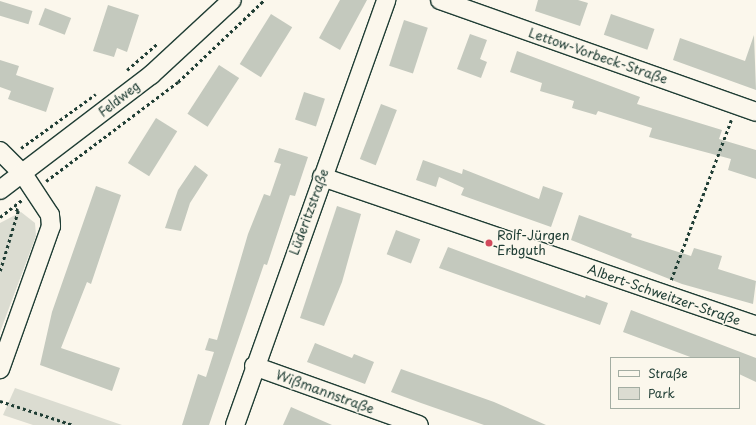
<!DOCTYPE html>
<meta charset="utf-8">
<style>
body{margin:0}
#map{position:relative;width:756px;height:425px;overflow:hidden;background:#fbf7ec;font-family:"Playpen Sans",sans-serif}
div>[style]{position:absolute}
.green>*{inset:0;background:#dbdcd1}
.building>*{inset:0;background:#c4c9be;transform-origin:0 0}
.path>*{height:2.5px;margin-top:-1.25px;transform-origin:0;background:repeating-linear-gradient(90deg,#1f3d34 0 3px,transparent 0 6px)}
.roads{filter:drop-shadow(1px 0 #1f3d34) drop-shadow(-1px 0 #1f3d34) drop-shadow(0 1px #1f3d34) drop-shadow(0 -1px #1f3d34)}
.minor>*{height:18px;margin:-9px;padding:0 9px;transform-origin:9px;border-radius:9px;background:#fbf7ec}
.dots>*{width:11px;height:11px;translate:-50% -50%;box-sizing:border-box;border:2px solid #fbf7ec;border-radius:50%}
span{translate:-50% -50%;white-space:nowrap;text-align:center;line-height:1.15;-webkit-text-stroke:3px #fbf7ec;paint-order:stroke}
.street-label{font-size:13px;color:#1f3d34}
.poi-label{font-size:13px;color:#1f3d34}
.left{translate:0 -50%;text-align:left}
.legend{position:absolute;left:610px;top:357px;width:130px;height:52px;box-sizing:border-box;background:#fbf7ec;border:1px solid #a3ada2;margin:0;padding:5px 7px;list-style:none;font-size:12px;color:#1f3d34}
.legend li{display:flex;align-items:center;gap:8px;height:20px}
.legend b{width:20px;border:1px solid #a3ada2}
</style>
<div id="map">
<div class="green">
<i style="clip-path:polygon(21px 212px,35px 223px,36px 236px,0 332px,0 223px)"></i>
<i style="clip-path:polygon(15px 388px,122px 425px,33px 425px,3px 415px)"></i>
</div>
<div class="building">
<i style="clip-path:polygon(340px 0,367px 0,340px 50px,319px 38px)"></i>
<i style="clip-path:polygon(538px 0,578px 0,588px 3px,580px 26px,535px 11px)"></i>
<i style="left:0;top:1px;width:34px;height:14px;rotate:17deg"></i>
<i style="clip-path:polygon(108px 5px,139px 15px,127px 52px,117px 48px,114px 57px,93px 51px)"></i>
<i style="left:45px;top:8px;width:28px;height:18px;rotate:21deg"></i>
<i style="left:271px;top:14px;width:25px;height:59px;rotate:32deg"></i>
<i style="left:611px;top:14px;width:46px;height:22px;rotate:19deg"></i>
<i style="left:404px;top:20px;width:25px;height:48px;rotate:18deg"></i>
<i style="clip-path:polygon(470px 34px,487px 40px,480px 59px,487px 62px,481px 78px,457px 69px)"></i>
<i style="clip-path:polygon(754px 35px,756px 90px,673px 60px,680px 38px,745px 61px)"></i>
<i style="clip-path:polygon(517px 51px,640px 97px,637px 104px,722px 130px,719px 139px,756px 150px,756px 179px,728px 170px,731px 159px,649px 137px,652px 128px,598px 111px,596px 115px,572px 108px,574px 101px,540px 91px,542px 83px,510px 72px)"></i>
<i style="clip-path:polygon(0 60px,19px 66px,16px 75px,54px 88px,46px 112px,8px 99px,11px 91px,0 87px)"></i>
<i style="left:219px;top:65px;width:24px;height:58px;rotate:33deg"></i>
<i style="left:304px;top:92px;width:22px;height:29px;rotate:18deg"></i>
<i style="left:381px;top:104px;width:17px;height:59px;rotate:21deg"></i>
<i style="left:156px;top:118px;width:25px;height:53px;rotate:32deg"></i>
<i style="clip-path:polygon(279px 148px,308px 157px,295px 196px,290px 195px,267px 265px,264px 264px,209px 425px,182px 425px,198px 374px,206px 377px,214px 352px,205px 350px,209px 338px,217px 340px,248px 234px,264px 194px,270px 196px,281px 164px,274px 162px)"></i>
<i style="clip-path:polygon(423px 160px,462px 174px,463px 169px,539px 199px,543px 186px,563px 193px,551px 227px,461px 195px,464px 188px,439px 177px,436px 187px,416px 180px)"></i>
<i style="clip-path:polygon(195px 165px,208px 175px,190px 203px,181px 231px,165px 228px,178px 190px)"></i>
<i style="clip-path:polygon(96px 186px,121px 195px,91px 284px,87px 282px,61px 348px,120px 368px,112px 391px,40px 365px,52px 312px)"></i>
<i style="clip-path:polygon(337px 206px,361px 214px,342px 282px,324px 326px,300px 318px)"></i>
<i style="clip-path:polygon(579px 215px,632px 234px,631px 237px,691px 256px,694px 248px,722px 256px,718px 269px,756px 281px,753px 304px,682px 284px,571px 240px)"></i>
<i style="left:396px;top:230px;width:26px;height:26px;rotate:21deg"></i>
<i style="clip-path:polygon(448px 247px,585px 298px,586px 295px,608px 303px,600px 325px,439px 268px)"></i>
<i style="clip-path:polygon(631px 310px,756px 358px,756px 382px,739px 374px,739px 358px,693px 358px,623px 332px)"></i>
<i style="clip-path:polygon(315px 343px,352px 358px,354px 354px,374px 362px,365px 384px,307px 362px)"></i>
<i style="clip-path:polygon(401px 369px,494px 402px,546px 425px,484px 425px,421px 403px,391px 392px)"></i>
<i style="clip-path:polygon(291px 407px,332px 425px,283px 425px)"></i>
</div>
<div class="path">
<i style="left:127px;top:70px;width:40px;rotate:-41deg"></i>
<i style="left:21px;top:148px;width:92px;rotate:-35.8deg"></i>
<i style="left:46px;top:181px;width:165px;rotate:-36.9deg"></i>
<i style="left:178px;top:82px;width:119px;rotate:-43.6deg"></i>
<i style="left:0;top:217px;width:28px;rotate:-38deg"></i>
<i style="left:0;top:271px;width:63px;rotate:-73.3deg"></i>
<i style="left:18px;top:211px;width:6px;rotate:-141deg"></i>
<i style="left:671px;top:280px;width:171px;rotate:-69.4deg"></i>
<i style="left:0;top:401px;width:77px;rotate:18.2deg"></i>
</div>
<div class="roads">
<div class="minor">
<i style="left:440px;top:0;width:335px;rotate:19.5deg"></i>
<i style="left:0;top:151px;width:33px;rotate:45deg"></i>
<i style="left:23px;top:174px;width:49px;rotate:56.6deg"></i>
<i style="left:50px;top:215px;width:11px;rotate:85deg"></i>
<i style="left:51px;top:226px;width:152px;rotate:109.6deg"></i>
<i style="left:322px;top:177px;width:459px;rotate:18.9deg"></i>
<i style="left:0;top:190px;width:190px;rotate:-37.3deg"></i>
<i style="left:151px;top:75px;width:110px;rotate:-42.8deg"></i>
<i style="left:254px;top:366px;width:175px;rotate:19.7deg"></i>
<i style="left:235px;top:425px;width:451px;rotate:-70.4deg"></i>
</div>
</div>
<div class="dots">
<i style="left:489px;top:243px;background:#d1495b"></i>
</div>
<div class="street-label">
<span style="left:598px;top:56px;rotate:19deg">Lettow-Vorbeck-Straße</span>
<span style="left:119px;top:99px;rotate:-38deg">Feldweg</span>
<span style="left:309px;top:212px;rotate:-70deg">Lüderitzstraße</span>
<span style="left:664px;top:295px;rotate:19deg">Albert-Schweitzer-Straße</span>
<span style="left:325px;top:392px;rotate:20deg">Wißmannstraße</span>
</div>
<div class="poi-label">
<span class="left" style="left:497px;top:243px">Rolf-Jürgen<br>Erbguth</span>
</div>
<ul class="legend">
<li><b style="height:5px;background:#fbf7ec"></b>Straße</li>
<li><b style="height:11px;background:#dbdcd1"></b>Park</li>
</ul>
</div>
